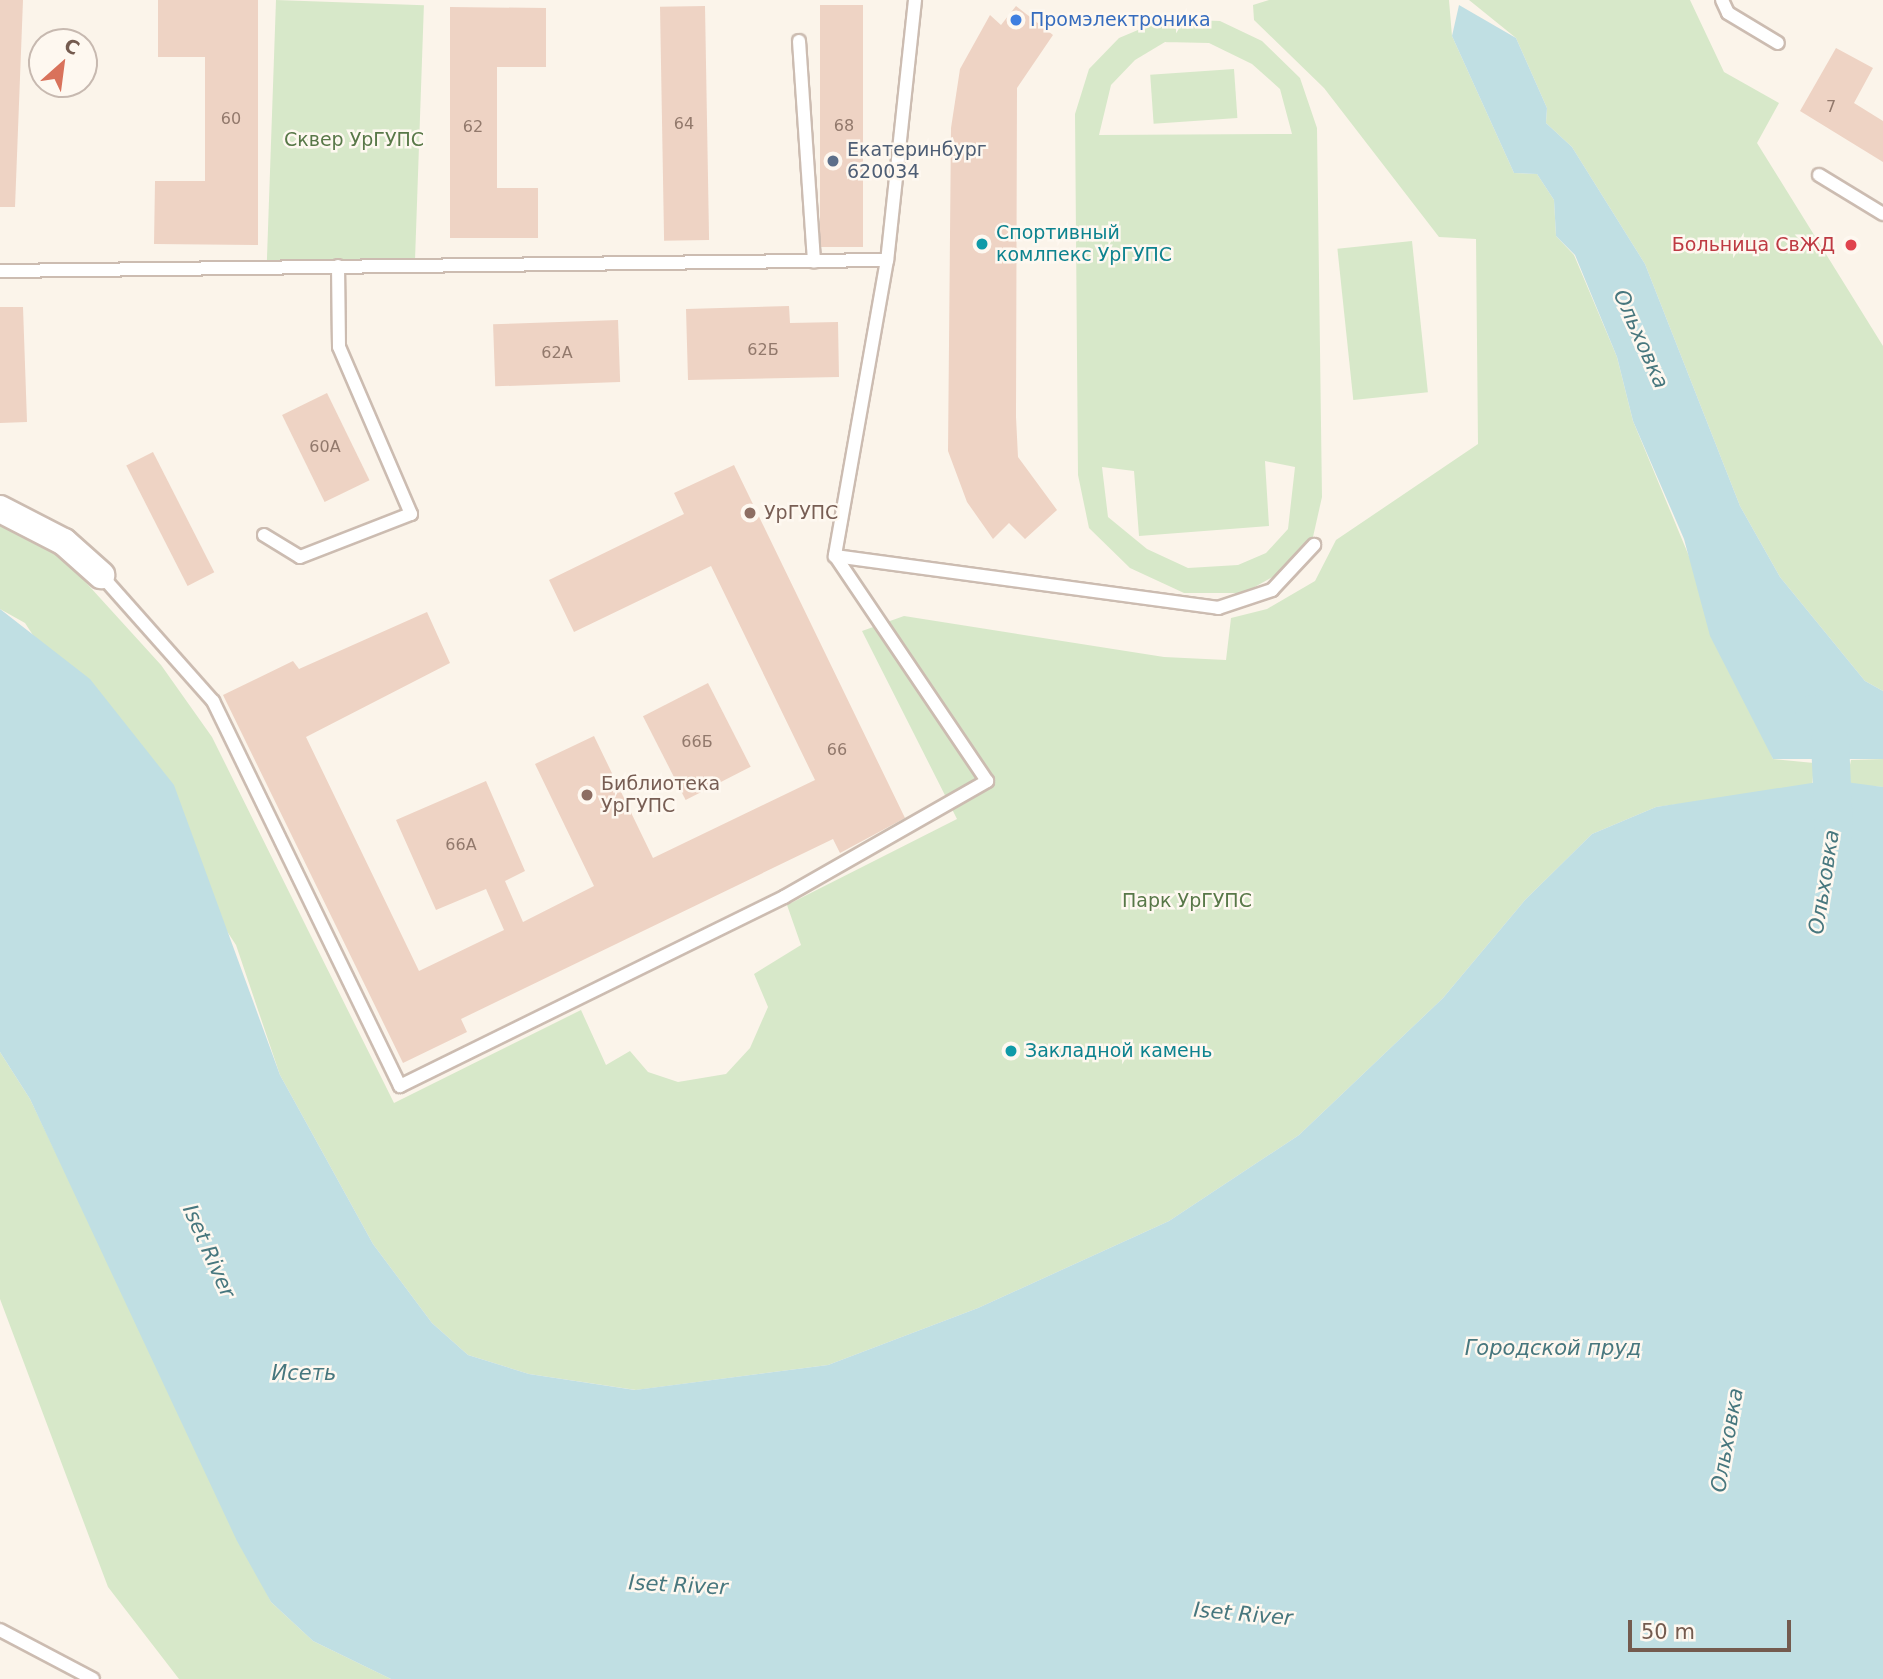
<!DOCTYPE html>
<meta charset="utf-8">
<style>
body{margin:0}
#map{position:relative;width:1883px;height:1679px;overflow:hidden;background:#fbf4ea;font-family:"DejaVu Sans",sans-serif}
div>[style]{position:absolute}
.green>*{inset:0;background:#d7e8c9;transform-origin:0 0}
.water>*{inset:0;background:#c0dfe3}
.river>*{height:38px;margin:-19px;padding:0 19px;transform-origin:19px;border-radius:19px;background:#c0dfe3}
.building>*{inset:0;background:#eed3c4;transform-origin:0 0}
.roads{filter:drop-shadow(2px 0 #ccbcb1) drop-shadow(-2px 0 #ccbcb1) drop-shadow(0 2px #ccbcb1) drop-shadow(0 -2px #ccbcb1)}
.lane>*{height:12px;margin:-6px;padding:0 6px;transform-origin:6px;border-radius:6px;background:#fff}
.street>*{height:26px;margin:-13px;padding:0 13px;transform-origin:13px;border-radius:13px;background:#fff}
.dots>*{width:19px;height:19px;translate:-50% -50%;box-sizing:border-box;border:4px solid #fef8f0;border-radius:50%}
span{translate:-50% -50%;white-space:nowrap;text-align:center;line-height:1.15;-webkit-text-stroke:5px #fef8f0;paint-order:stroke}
.number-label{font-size:16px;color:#92796c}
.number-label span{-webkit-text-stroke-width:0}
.shop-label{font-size:19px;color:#366cbe}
.left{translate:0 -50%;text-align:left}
.park-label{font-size:19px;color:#587848}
.service-label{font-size:19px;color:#4e5e75}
.culture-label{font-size:19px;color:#0d838f}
.health-label{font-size:19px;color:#be3a42}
.right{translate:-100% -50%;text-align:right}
.education-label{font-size:19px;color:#785e54}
.water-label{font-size:21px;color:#47777e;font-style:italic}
.north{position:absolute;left:28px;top:28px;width:70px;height:70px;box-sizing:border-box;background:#fef8f0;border:2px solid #c7b9b0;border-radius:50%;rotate:28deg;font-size:19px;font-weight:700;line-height:28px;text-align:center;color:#745b4f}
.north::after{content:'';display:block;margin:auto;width:24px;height:32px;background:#d9725b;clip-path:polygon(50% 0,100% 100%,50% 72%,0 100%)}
.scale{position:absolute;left:1628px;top:1620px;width:163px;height:32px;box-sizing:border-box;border:4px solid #745b4f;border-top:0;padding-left:9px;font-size:21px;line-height:24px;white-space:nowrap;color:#745b4f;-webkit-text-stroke:5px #fef8f0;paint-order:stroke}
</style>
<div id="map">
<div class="green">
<i style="left:276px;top:0;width:148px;height:266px;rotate:2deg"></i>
<i style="clip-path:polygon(1269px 0,1449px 0,1452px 36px,1514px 173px,1537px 174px,1554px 200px,1556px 236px,1574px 255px,1617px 357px,1633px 421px,1773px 759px,1814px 763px,1812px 787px,1656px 807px,1592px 834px,1525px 900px,1443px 998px,1299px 1135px,1169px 1221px,978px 1308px,828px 1365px,636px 1390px,529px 1374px,468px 1355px,432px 1323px,373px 1244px,280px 1075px,236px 945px,25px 623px,0 609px,0 523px,60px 554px,161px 665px,212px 737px,394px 1103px,581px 1010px,606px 1065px,630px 1051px,648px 1072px,678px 1082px,726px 1074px,750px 1048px,768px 1007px,754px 974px,801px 945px,787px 905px,957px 819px,862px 631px,904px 616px,1164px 657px,1226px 660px,1231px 618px,1267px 609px,1315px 581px,1336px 540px,1478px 444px,1476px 239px,1439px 237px,1324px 88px,1254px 20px,1253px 5px)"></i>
<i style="clip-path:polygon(1469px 0,1690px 0,1724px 72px,1779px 103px,1757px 143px,1883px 346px,1883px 691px,1865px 681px,1780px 577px,1740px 506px,1645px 264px,1572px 147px,1546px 123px,1547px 108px,1516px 38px)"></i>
<i style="clip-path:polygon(evenodd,1164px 19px,1220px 21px,1262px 41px,1300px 78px,1317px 128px,1322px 497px,1313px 537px,1276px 575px,1244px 593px,1184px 593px,1130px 568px,1089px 528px,1078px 475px,1075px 114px,1089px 69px,1119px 38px,1164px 19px,1165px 42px,1209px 43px,1252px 64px,1280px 89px,1292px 134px,1099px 135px,1111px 85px,1135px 60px,1165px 42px,1164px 19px,1265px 461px,1295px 467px,1288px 529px,1266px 553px,1238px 565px,1188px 568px,1147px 549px,1108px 517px,1102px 467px,1134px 471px,1139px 536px,1269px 526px,1265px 461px)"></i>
<i style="left:1234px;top:69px;width:49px;height:84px;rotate:86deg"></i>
<i style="left:1412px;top:241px;width:152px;height:75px;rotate:84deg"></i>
<i style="clip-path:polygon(1883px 759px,1883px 787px,1846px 784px,1851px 760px)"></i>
<i style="clip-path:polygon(0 1052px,30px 1099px,271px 1602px,313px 1641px,391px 1679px,179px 1679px,108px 1587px,0 1299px)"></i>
</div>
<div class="water">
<i style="clip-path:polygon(1459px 5px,1516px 38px,1547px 108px,1546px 123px,1572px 147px,1645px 264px,1740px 506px,1780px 577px,1865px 681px,1883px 691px,1883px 759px,1773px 759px,1710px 636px,1684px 539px,1633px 421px,1617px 357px,1575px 255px,1556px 236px,1554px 200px,1537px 174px,1514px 173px,1452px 36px)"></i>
<i style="clip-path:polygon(0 609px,90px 679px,174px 785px,280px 1075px,373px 1244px,432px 1323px,468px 1355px,529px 1374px,635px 1390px,828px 1365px,978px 1308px,1169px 1221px,1299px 1135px,1443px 998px,1525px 900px,1592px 834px,1656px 807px,1831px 780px,1883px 787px,1883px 1679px,391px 1679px,313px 1641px,271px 1602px,237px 1541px,30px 1099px,0 1052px)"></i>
</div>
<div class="river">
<i style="left:1814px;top:714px;width:32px;rotate:60deg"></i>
<i style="left:1830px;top:742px;width:89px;rotate:87.4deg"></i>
</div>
<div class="building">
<i style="clip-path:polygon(0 0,23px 0,15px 207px,0 207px)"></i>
<i style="clip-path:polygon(158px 0,258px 0,258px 245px,154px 244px,155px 181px,205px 181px,205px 57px,158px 57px)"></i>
<i style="left:820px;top:5px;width:43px;height:242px"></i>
<i style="left:705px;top:6px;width:234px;height:45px;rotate:89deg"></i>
<i style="clip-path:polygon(1016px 6px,1053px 35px,1017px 88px,1016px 417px,1018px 457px,1057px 510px,1025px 539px,1009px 523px,993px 539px,967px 502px,948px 451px,951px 128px,960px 69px,990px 15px,1001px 25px)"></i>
<i style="clip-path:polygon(450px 7px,546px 8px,546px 67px,497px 67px,497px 188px,538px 188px,538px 238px,450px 238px)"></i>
<i style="clip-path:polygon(1836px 48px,1873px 68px,1854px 103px,1883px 121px,1883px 162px,1800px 111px)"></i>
<i style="clip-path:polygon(789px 306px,790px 323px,838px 322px,839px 377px,688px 380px,686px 309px)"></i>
<i style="clip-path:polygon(0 307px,23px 307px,27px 422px,0 423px)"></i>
<i style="left:618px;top:320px;width:62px;height:125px;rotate:88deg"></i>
<i style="left:327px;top:393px;width:97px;height:50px;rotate:64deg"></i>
<i style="left:153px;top:452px;width:135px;height:30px;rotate:63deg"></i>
<i style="clip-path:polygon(734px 465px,905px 818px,840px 853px,833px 839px,461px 1019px,467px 1032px,403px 1063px,223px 695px,293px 661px,299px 669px,427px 612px,450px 663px,306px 737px,419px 971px,504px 930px,486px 889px,436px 910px,396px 820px,486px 781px,525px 871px,505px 881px,523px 922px,594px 886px,535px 764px,594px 736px,653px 858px,815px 780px,711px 566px,574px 632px,549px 580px,684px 514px,674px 493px)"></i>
<i style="left:708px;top:683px;width:94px;height:73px;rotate:63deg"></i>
</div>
<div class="roads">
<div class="lane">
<i style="left:915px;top:0;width:262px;rotate:96.1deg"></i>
<i style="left:887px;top:260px;width:301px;rotate:100deg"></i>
<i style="left:835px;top:556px;width:387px;rotate:7.7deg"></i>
<i style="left:1218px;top:608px;width:57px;rotate:-18.4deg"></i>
<i style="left:1272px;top:590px;width:62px;rotate:-47deg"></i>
<i style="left:1722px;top:0;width:14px;rotate:65deg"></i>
<i style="left:1728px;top:13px;width:58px;rotate:31deg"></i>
<i style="left:799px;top:41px;width:221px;rotate:86.1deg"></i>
<i style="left:1819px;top:175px;width:75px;rotate:31.4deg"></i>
<i style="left:0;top:271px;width:887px;rotate:-0.71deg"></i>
<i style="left:264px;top:535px;width:42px;rotate:31.4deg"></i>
<i style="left:300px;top:557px;width:119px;rotate:-21.2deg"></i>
<i style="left:411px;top:514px;width:182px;rotate:-113.3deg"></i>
<i style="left:339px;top:347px;width:81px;rotate:-90.7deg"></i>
<i style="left:101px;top:575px;width:169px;rotate:48.4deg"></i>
<i style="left:213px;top:701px;width:428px;rotate:64.1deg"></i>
<i style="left:400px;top:1086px;width:428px;rotate:-26.2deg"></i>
<i style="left:784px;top:897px;width:234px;rotate:-29.7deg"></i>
<i style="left:987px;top:781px;width:272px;rotate:-124deg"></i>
<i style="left:0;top:1630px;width:105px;rotate:27.8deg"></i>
</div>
<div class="street">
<i style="left:0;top:509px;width:72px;rotate:27.3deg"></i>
<i style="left:64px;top:542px;width:50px;rotate:41.7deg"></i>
</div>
</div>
<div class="dots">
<i style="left:1016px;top:20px;background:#3f7fe0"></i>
<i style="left:833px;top:161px;background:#5c6f8a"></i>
<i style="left:982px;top:244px;background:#0f9aa8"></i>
<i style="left:1851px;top:245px;background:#e0444e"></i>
<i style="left:750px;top:513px;background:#8d6e63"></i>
<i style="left:587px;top:795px;background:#8d6e63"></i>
<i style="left:1011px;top:1051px;background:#0f9aa8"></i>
</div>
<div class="number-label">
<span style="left:1831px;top:107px">7</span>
<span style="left:231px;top:119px">60</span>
<span style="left:684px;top:124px">64</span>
<span style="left:844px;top:126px">68</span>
<span style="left:473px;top:127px">62</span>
<span style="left:763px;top:350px">62Б</span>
<span style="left:557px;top:353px">62А</span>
<span style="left:325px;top:447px">60А</span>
<span style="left:697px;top:742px">66Б</span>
<span style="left:837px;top:750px">66</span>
<span style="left:461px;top:845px">66А</span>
</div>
<div class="shop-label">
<span class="left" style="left:1030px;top:20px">Промэлектроника</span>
</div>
<div class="park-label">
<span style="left:354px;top:140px">Сквер УрГУПС</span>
<span style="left:1187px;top:901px">Парк УрГУПС</span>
</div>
<div class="service-label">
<span class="left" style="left:847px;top:161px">Екатеринбург<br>620034</span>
</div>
<div class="culture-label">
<span class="left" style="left:996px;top:244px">Спортивный<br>комлпекс УрГУПС</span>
<span class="left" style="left:1025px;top:1051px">Закладной камень</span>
</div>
<div class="health-label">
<span class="right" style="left:1835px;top:245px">Больница СвЖД</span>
</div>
<div class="education-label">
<span class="left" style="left:764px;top:513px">УрГУПС</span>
<span class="left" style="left:601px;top:795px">Библиотека<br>УрГУПС</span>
</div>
<div class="water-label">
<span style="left:1641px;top:339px;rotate:66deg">Ольховка</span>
<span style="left:1824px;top:882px;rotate:-81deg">Ольховка</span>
<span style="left:209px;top:1251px;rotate:66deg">Iset River</span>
<span style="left:1553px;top:1348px">Городской пруд</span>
<span style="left:304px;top:1373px">Исеть</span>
<span style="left:1727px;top:1440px;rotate:-80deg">Ольховка</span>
<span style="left:678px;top:1585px;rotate:3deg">Iset River</span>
<span style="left:1243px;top:1614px;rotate:5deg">Iset River</span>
</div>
<div class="north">С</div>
<div class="scale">50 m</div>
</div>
